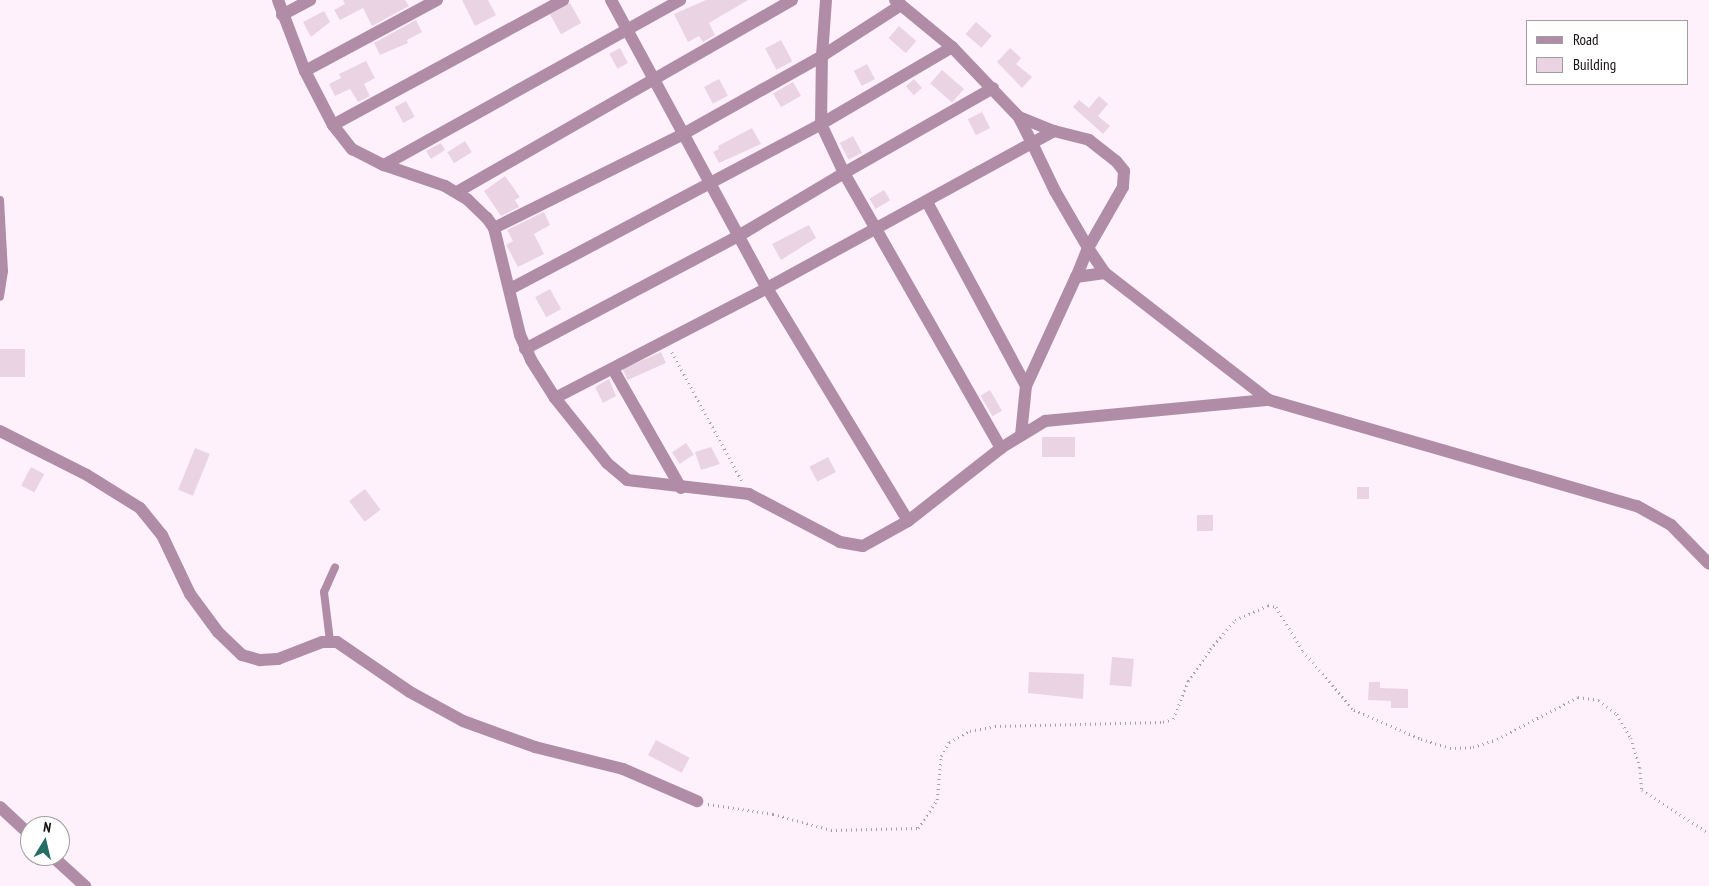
<!DOCTYPE html>
<style>
body{margin:0}
#map{position:relative;width:1709px;height:886px;overflow:hidden;background:#fef1fb;font-family:"PT Sans Narrow",sans-serif}
div>[style]{position:absolute}
.building>*{inset:0;background:#ead4e4;transform-origin:0 0}
.path>*{height:2.5px;margin-top:-1.25px;transform-origin:0;background:repeating-linear-gradient(90deg,#aa9fa7 0 1px,transparent 0 5px)}
.lane>*{height:8px;margin:-4px;padding:0 4px;transform-origin:4px;border-radius:4px;background:#b08ca7}
.street>*{height:12px;margin:-6px;padding:0 6px;transform-origin:6px;border-radius:6px;background:#b08ca7}
span{translate:-50% -50%;white-space:nowrap;text-align:center;line-height:1.15;-webkit-text-stroke:4px #fff;paint-order:stroke}
.legend{position:absolute;left:1526px;top:20px;width:162px;height:65px;box-sizing:border-box;background:#fff;border:1px solid #a19ea0;margin:0;padding:6px 9px;list-style:none;font-size:15px;color:#140d12}
.legend li{display:flex;align-items:center;gap:10px;height:25px}
.legend b{width:25px;border:1px solid #a19ea0}
.north{position:absolute;left:20px;top:816px;width:50px;height:50px;box-sizing:border-box;background:#fff;border:1px solid #a19ea0;border-radius:50%;rotate:9deg;font-size:14px;font-weight:700;line-height:20px;text-align:center;color:#140d12}
.north::after{content:'';display:block;margin:auto;width:18px;height:22px;background:#246d65;clip-path:polygon(50% 0,100% 100%,50% 72%,0 100%)}
</style>
<div id="map">
<div class="building">
<i style="clip-path:polygon(343px 0,405px 0,409px 6px,372px 26px,363px 8px,340px 20px,334px 10px,345px 4px)"></i>
<i style="clip-path:polygon(462px 0,488px 0,496px 15px,475px 26px)"></i>
<i style="clip-path:polygon(706px 0,748px 0,709px 23px,715px 35px,703px 42px,699px 36px,688px 42px,674px 14px)"></i>
<i style="left:570px;top:3px;width:23px;height:23px;rotate:61deg"></i>
<i style="clip-path:polygon(324px 11px,330px 22px,311px 37px,303px 22px)"></i>
<i style="clip-path:polygon(416px 20px,422px 32px,407px 40px,408px 43px,380px 55px,374px 43px)"></i>
<i style="left:976px;top:22px;width:21px;height:16px;rotate:41deg"></i>
<i style="left:899px;top:26px;width:23px;height:16px;rotate:41deg"></i>
<i style="left:781px;top:40px;width:24px;height:18px;rotate:62deg"></i>
<i style="left:620px;top:48px;width:17px;height:12px;rotate:62deg"></i>
<i style="clip-path:polygon(1010px 48px,1021px 58px,1016px 64px,1032px 77px,1022px 88px,997px 62px)"></i>
<i style="clip-path:polygon(366px 61px,375px 78px,364px 84px,370px 96px,358px 102px,350px 89px,335px 96px,329px 84px,341px 78px,339px 74px)"></i>
<i style="left:867px;top:64px;width:17px;height:15px;rotate:62deg"></i>
<i style="left:942px;top:70px;width:29px;height:18px;rotate:41deg"></i>
<i style="left:719px;top:79px;width:19px;height:17px;rotate:62deg"></i>
<i style="left:914px;top:79px;width:12px;height:11px;rotate:48deg"></i>
<i style="left:793px;top:82px;width:16px;height:23px;rotate:60deg"></i>
<i style="clip-path:polygon(1099px 96px,1108px 104px,1098px 116px,1110px 126px,1103px 134px,1073px 107px,1079px 100px,1089px 108px)"></i>
<i style="left:406px;top:101px;width:18px;height:13px;rotate:61deg"></i>
<i style="left:982px;top:112px;width:18px;height:16px;rotate:63deg"></i>
<i style="clip-path:polygon(752px 128px,761px 144px,719px 163px,713px 152px,719px 149px,718px 146px)"></i>
<i style="left:853px;top:136px;width:19px;height:15px;rotate:62deg"></i>
<i style="left:465px;top:141px;width:13px;height:21px;rotate:58deg"></i>
<i style="clip-path:polygon(441px 143px,445px 150px,431px 159px,426px 151px)"></i>
<i style="clip-path:polygon(505px 176px,520px 197px,515px 200px,519px 207px,501px 216px,484px 191px)"></i>
<i style="left:884px;top:190px;width:12px;height:17px;rotate:59deg"></i>
<i style="clip-path:polygon(544px 212px,550px 225px,534px 234px,544px 254px,518px 267px,506px 245px,513px 241px,507px 230px)"></i>
<i style="clip-path:polygon(809px 225px,816px 238px,781px 260px,772px 244px)"></i>
<i style="left:550px;top:289px;width:23px;height:17px;rotate:61deg"></i>
<i style="left:0;top:349px;width:25px;height:28px"></i>
<i style="left:661px;top:352px;width:12px;height:42px;rotate:66deg"></i>
<i style="clip-path:polygon(609px 379px,616px 396px,603px 403px,595px 387px)"></i>
<i style="left:990px;top:390px;width:24px;height:11px;rotate:60deg"></i>
<i style="left:1042px;top:437px;width:33px;height:20px"></i>
<i style="left:686px;top:443px;width:14px;height:17px;rotate:56deg"></i>
<i style="clip-path:polygon(711px 447px,720px 464px,701px 470px,695px 452px)"></i>
<i style="left:195px;top:448px;width:16px;height:45px;rotate:22deg"></i>
<i style="left:828px;top:457px;width:17px;height:21px;rotate:62deg"></i>
<i style="left:31px;top:467px;width:15px;height:21px;rotate:28deg"></i>
<i style="left:1357px;top:487px;width:12px;height:12px"></i>
<i style="left:365px;top:489px;width:26px;height:20px;rotate:53deg"></i>
<i style="left:1197px;top:515px;width:16px;height:16px"></i>
<i style="left:1112px;top:657px;width:22px;height:28px;rotate:5deg"></i>
<i style="clip-path:polygon(1029px 672px,1084px 674px,1083px 699px,1028px 693px)"></i>
<i style="clip-path:polygon(1369px 682px,1380px 682px,1380px 688px,1408px 689px,1408px 708px,1391px 708px,1391px 701px,1368px 700px)"></i>
<i style="left:656px;top:740px;width:38px;height:17px;rotate:28deg"></i>
</div>
<div class="path">
<i style="left:672px;top:352px;width:147px;rotate:61.5deg"></i>
<i style="left:708px;top:804px;width:66px;rotate:8.7deg"></i>
<i style="left:773px;top:814px;width:60px;rotate:15.4deg"></i>
<i style="left:831px;top:830px;width:87px;rotate:-1.3deg"></i>
<i style="left:918px;top:828px;width:34px;rotate:-56deg"></i>
<i style="left:937px;top:800px;width:44px;rotate:-84.8deg"></i>
<i style="left:941px;top:756px;width:16px;rotate:-60deg"></i>
<i style="left:949px;top:742px;width:24px;rotate:-28deg"></i>
<i style="left:970px;top:731px;width:25px;rotate:-11deg"></i>
<i style="left:995px;top:726px;width:168px;rotate:-1.4deg"></i>
<i style="left:1163px;top:722px;width:10px;rotate:-17deg"></i>
<i style="left:1173px;top:719px;width:41px;rotate:-68.5deg"></i>
<i style="left:1188px;top:681px;width:39px;rotate:-55deg"></i>
<i style="left:1210px;top:649px;width:38px;rotate:-49deg"></i>
<i style="left:1235px;top:620px;width:36px;rotate:-24deg"></i>
<i style="left:1268px;top:605px;width:8px;rotate:14deg"></i>
<i style="left:1276px;top:607px;width:52px;rotate:58.5deg"></i>
<i style="left:1303px;top:651px;width:78px;rotate:49.2deg"></i>
<i style="left:1354px;top:710px;width:73px;rotate:23.4deg"></i>
<i style="left:1421px;top:739px;width:30px;rotate:17deg"></i>
<i style="left:1450px;top:748px;width:23px;rotate:-2deg"></i>
<i style="left:1473px;top:747px;width:25px;rotate:-18deg"></i>
<i style="left:1497px;top:739px;width:91px;rotate:-27.4deg"></i>
<i style="left:1578px;top:697px;width:21px;rotate:8deg"></i>
<i style="left:1599px;top:700px;width:23px;rotate:38deg"></i>
<i style="left:1617px;top:714px;width:28px;rotate:60deg"></i>
<i style="left:1631px;top:738px;width:31px;rotate:73deg"></i>
<i style="left:1640px;top:768px;width:22px;rotate:85deg"></i>
<i style="left:1642px;top:790px;width:80px;rotate:32.7deg"></i>
</div>
<div class="lane">
<i style="left:0;top:200px;width:71px;rotate:86.8deg"></i>
<i style="left:4px;top:271px;width:26px;rotate:99deg"></i>
<i style="left:330px;top:641px;width:49px;rotate:-97deg"></i>
<i style="left:324px;top:592px;width:27px;rotate:-66deg"></i>
</div>
<div class="street">
<i style="left:278px;top:0;width:76px;rotate:69.2deg"></i>
<i style="left:305px;top:71px;width:61px;rotate:62.6deg"></i>
<i style="left:333px;top:125px;width:31px;rotate:52deg"></i>
<i style="left:352px;top:149px;width:36px;rotate:27deg"></i>
<i style="left:384px;top:165px;width:65px;rotate:19deg"></i>
<i style="left:445px;top:186px;width:26px;rotate:31deg"></i>
<i style="left:467px;top:199px;width:28px;rotate:44deg"></i>
<i style="left:487px;top:218px;width:12px;rotate:55deg"></i>
<i style="left:494px;top:228px;width:110px;rotate:76.3deg"></i>
<i style="left:520px;top:335px;width:27px;rotate:66deg"></i>
<i style="left:531px;top:360px;width:45px;rotate:57.7deg"></i>
<i style="left:555px;top:398px;width:83px;rotate:51.3deg"></i>
<i style="left:607px;top:463px;width:26px;rotate:40deg"></i>
<i style="left:627px;top:480px;width:123px;rotate:6.5deg"></i>
<i style="left:749px;top:494px;width:103px;rotate:27.8deg"></i>
<i style="left:840px;top:542px;width:23px;rotate:10deg"></i>
<i style="left:863px;top:546px;width:51px;rotate:-29.1deg"></i>
<i style="left:908px;top:521px;width:118px;rotate:-38.1deg"></i>
<i style="left:1001px;top:448px;width:52px;rotate:-31.5deg"></i>
<i style="left:1045px;top:421px;width:225px;rotate:-5.4deg"></i>
<i style="left:1269px;top:400px;width:383px;rotate:16.1deg"></i>
<i style="left:1637px;top:506px;width:39px;rotate:29deg"></i>
<i style="left:1671px;top:525px;width:54px;rotate:45.7deg"></i>
<i style="left:611px;top:0;width:328px;rotate:61.6deg"></i>
<i style="left:767px;top:288px;width:272px;rotate:58.8deg"></i>
<i style="left:895px;top:0;width:74px;rotate:39.5deg"></i>
<i style="left:952px;top:47px;width:97px;rotate:46.3deg"></i>
<i style="left:282px;top:15px;width:32px;rotate:-28deg"></i>
<i style="left:305px;top:71px;width:150px;rotate:-28.3deg"></i>
<i style="left:993px;top:88px;width:172px;rotate:150.3deg"></i>
<i style="left:844px;top:173px;width:317px;rotate:60.3deg"></i>
<i style="left:333px;top:125px;width:262px;rotate:-28.5deg"></i>
<i style="left:1054px;top:131px;width:36px;rotate:14deg"></i>
<i style="left:1089px;top:140px;width:34px;rotate:38deg"></i>
<i style="left:1116px;top:161px;width:13px;rotate:51deg"></i>
<i style="left:1124px;top:171px;width:16px;rotate:94deg"></i>
<i style="left:1123px;top:187px;width:70px;rotate:119.8deg"></i>
<i style="left:1088px;top:248px;width:30px;rotate:56deg"></i>
<i style="left:1105px;top:273px;width:207px;rotate:37.8deg"></i>
<i style="left:384px;top:165px;width:339px;rotate:-29.1deg"></i>
<i style="left:457px;top:192px;width:386px;rotate:-29.8deg"></i>
<i style="left:927px;top:202px;width:209px;rotate:61.7deg"></i>
<i style="left:494px;top:228px;width:213px;rotate:-26.4deg"></i>
<i style="left:685px;top:133px;width:157px;rotate:-29.3deg"></i>
<i style="left:822px;top:56px;width:56px;rotate:-85.9deg"></i>
<i style="left:510px;top:289px;width:352px;rotate:-27.9deg"></i>
<i style="left:821px;top:124px;width:68px;rotate:-89.2deg"></i>
<i style="left:822px;top:56px;width:94px;rotate:-32.8deg"></i>
<i style="left:525px;top:349px;width:243px;rotate:-27.9deg"></i>
<i style="left:740px;top:235px;width:121px;rotate:-30.8deg"></i>
<i style="left:844px;top:173px;width:54px;rotate:-115.1deg"></i>
<i style="left:821px;top:124px;width:152px;rotate:-30.4deg"></i>
<i style="left:613px;top:369px;width:137px;rotate:60.3deg"></i>
<i style="left:555px;top:398px;width:239px;rotate:-27.4deg"></i>
<i style="left:767px;top:288px;width:302px;rotate:-28.7deg"></i>
<i style="left:1032px;top:143px;width:29px;rotate:-117deg"></i>
<i style="left:1019px;top:117px;width:38px;rotate:22deg"></i>
<i style="left:1054px;top:131px;width:25px;rotate:151deg"></i>
<i style="left:1032px;top:143px;width:53px;rotate:64.4deg"></i>
<i style="left:1055px;top:191px;width:66px;rotate:59.9deg"></i>
<i style="left:1088px;top:248px;width:31px;rotate:112deg"></i>
<i style="left:1076px;top:277px;width:29px;rotate:-8deg"></i>
<i style="left:0;top:431px;width:97px;rotate:26.8deg"></i>
<i style="left:87px;top:475px;width:62px;rotate:31.9deg"></i>
<i style="left:140px;top:508px;width:35px;rotate:51deg"></i>
<i style="left:162px;top:535px;width:65px;rotate:64.6deg"></i>
<i style="left:190px;top:594px;width:47px;rotate:53.6deg"></i>
<i style="left:218px;top:632px;width:33px;rotate:44deg"></i>
<i style="left:242px;top:655px;width:19px;rotate:16deg"></i>
<i style="left:260px;top:660px;width:18px;rotate:-3deg"></i>
<i style="left:278px;top:659px;width:47px;rotate:-21.1deg"></i>
<i style="left:322px;top:642px;width:15px"></i>
<i style="left:337px;top:642px;width:88px;rotate:34.4deg"></i>
<i style="left:410px;top:692px;width:60px;rotate:28.7deg"></i>
<i style="left:463px;top:721px;width:77px;rotate:19.9deg"></i>
<i style="left:535px;top:747px;width:91px;rotate:14deg"></i>
<i style="left:623px;top:769px;width:81px;rotate:23.4deg"></i>
<i style="left:1021px;top:435px;width:49px;rotate:-84.2deg"></i>
<i style="left:1026px;top:386px;width:120px;rotate:-65.4deg"></i>
<i style="left:0;top:807px;width:41px;rotate:43deg"></i>
<i style="left:52px;top:856px;width:45px;rotate:42.3deg"></i>
</div>
<ul class="legend">
<li><b style="height:6px;background:#b08ca7"></b>Road</li>
<li><b style="height:14px;background:#ead4e4"></b>Building</li>
</ul>
<div class="north">N</div>
</div>
